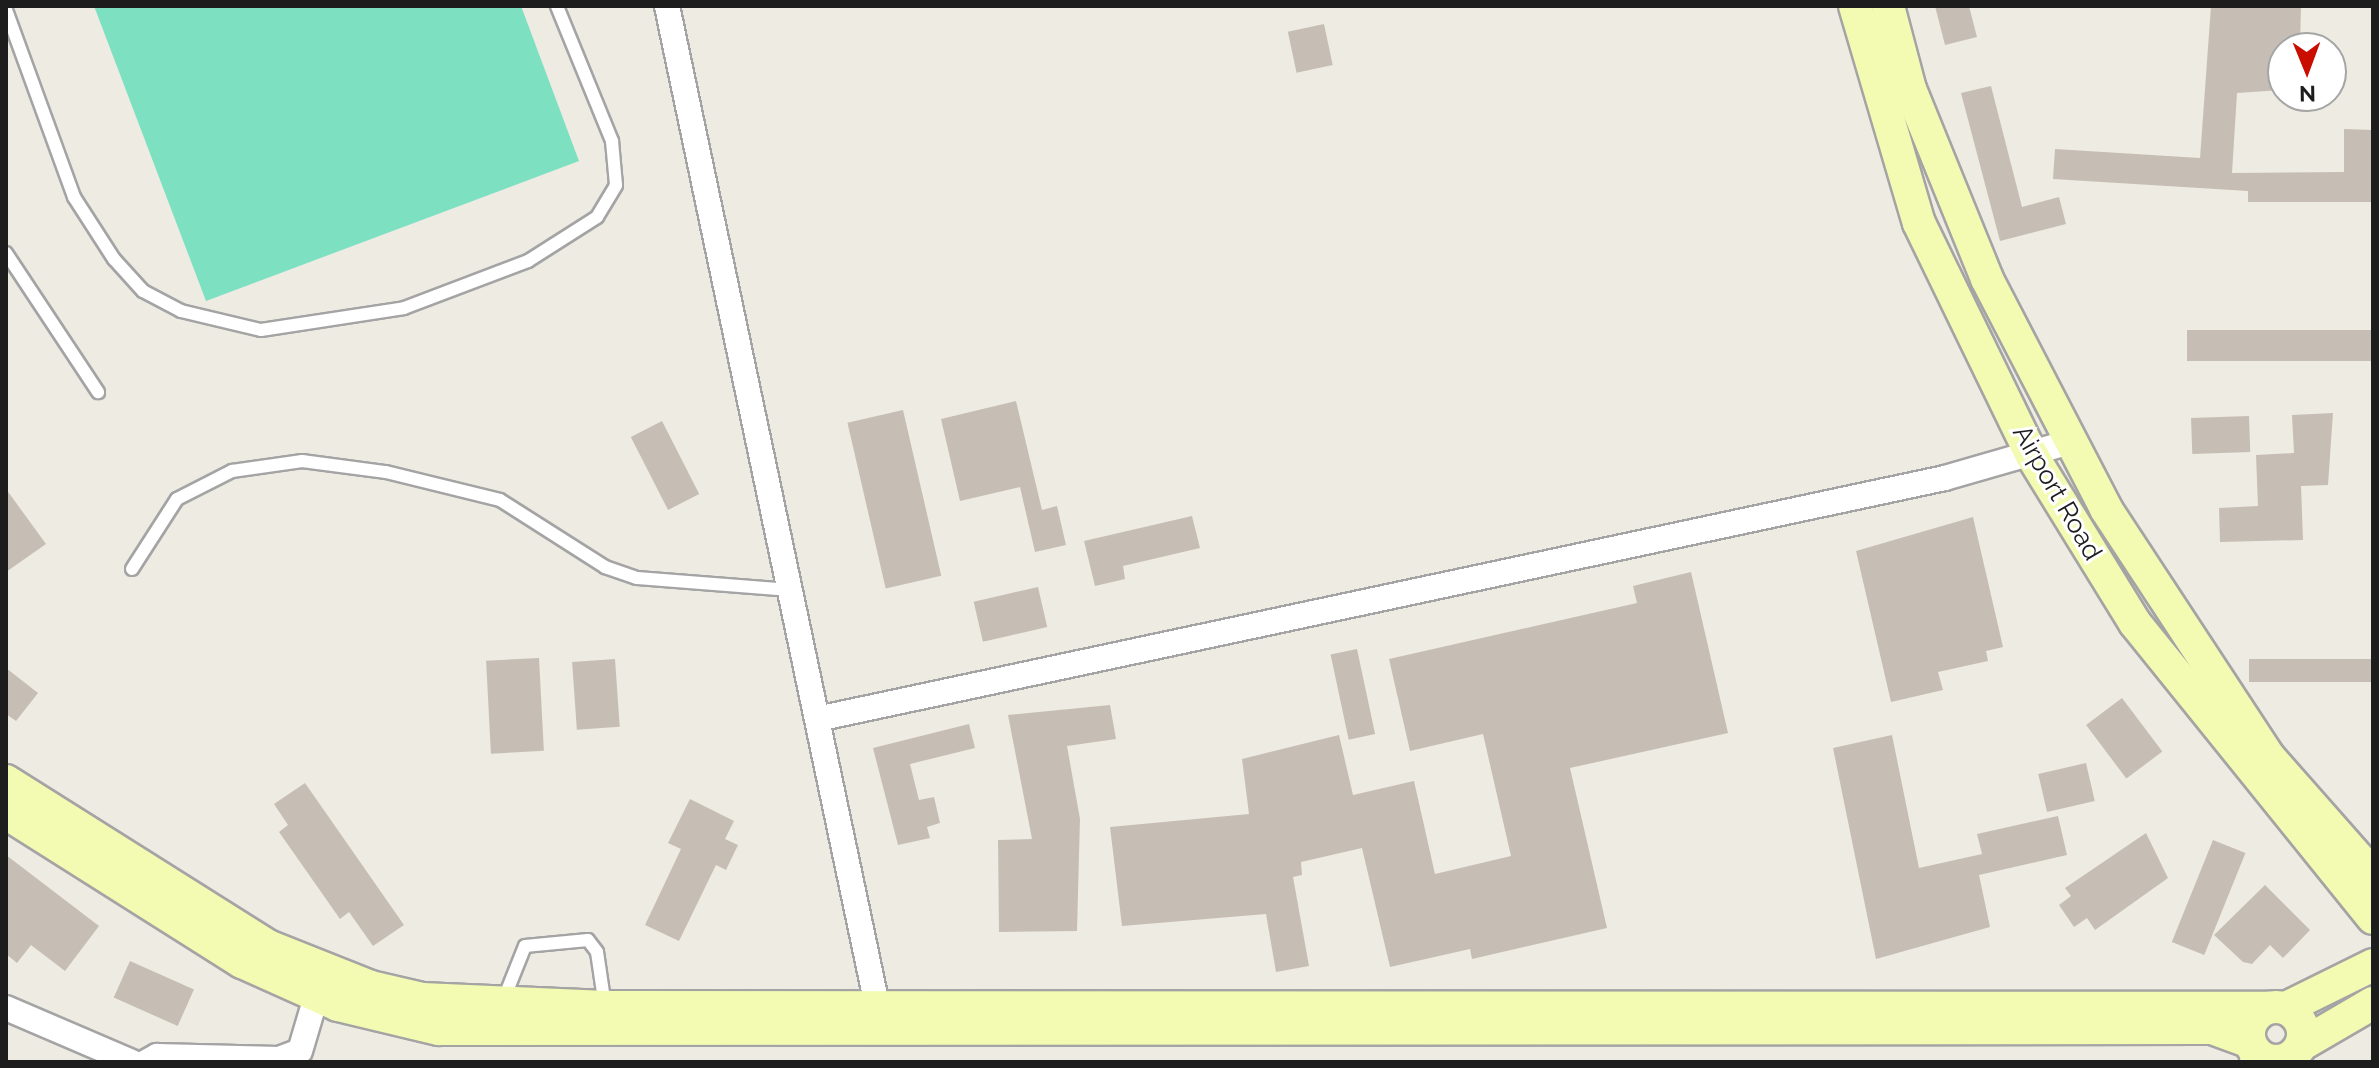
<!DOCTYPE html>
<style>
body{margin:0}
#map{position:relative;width:2379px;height:1068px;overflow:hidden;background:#eeebe2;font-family:Raleway,sans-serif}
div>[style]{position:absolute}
.pitch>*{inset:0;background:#7de1c1}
.building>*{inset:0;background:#c6beb5;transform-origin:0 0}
.roads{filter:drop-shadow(2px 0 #a4a4a4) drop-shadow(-2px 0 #a4a4a4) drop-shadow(0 2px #a4a4a4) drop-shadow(0 -2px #a4a4a4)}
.service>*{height:12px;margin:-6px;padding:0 6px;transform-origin:6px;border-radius:6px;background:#fff}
.minor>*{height:24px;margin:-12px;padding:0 12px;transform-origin:12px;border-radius:12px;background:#fff}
.secondary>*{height:32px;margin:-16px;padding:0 16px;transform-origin:16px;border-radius:16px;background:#f3fbb3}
.secondary>.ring{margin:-16px;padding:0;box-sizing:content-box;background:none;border:32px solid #f3fbb3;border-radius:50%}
span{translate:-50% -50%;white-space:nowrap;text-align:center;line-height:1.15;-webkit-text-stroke:6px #fff;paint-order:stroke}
.street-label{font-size:26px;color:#1d1d1d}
.frame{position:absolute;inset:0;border:8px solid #1d1d1d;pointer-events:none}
.north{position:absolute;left:2267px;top:32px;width:80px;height:80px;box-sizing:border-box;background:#fff;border:2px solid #a5a5a5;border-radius:50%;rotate:179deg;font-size:22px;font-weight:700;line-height:32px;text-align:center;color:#1d1d1d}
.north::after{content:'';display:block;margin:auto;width:28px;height:36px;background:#c90e00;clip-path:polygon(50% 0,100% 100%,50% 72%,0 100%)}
</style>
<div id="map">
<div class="pitch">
<i style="clip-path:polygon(94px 6px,521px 6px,579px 161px,206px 301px)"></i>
</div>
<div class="building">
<i style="clip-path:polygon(1935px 6px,1969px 6px,1977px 37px,1945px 45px)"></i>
<i style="clip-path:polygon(2211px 6px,2301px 6px,2300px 48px,2283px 48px,2283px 90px,2237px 93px,2232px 173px,2344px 172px,2344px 129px,2373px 130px,2373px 202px,2248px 202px,2248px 191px,2053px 179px,2055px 149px,2200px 158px)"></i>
<i style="left:1324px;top:24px;width:42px;height:37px;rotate:78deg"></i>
<i style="clip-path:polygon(1991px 86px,2022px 207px,2059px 197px,2066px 224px,2000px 241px,1961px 93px)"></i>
<i style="left:2373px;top:330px;width:31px;height:186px;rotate:90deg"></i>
<i style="clip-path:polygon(1016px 401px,1042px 510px,1057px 506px,1066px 545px,1035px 552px,1020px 487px,960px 501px,941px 419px)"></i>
<i style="left:903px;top:410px;width:170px;height:57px;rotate:77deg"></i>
<i style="clip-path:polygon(2333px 413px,2328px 485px,2301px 486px,2303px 540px,2220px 542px,2219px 508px,2258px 506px,2256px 455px,2294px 453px,2292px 415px)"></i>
<i style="left:2249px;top:416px;width:36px;height:58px;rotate:88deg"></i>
<i style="left:662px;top:421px;width:82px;height:35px;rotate:63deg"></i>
<i style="clip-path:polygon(6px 489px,46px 544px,6px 572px)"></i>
<i style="clip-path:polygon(1192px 516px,1200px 548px,1123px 566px,1125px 579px,1095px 586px,1084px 541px)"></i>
<i style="clip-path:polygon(1973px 517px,2003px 647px,1986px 651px,1988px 661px,1938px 672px,1943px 690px,1891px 702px,1856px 551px)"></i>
<i style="clip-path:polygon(1691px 572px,1728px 733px,1570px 768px,1607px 928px,1472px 959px,1470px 949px,1390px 967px,1362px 848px,1301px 862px,1302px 875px,1293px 877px,1309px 966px,1276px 972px,1266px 914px,1122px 926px,1110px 827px,1249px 814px,1242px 759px,1339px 735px,1353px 795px,1414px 781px,1435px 874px,1511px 856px,1483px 734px,1410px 751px,1389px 659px,1637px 603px,1633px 586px)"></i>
<i style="left:1038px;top:587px;width:41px;height:66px;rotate:77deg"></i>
<i style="left:1357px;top:649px;width:87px;height:27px;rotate:78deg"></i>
<i style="left:539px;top:658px;width:93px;height:53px;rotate:87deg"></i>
<i style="left:615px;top:659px;width:68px;height:43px;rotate:86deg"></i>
<i style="left:2373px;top:659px;width:23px;height:124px;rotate:90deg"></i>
<i style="clip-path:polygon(6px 668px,38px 693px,16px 721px,6px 714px)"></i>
<i style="left:2122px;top:698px;width:67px;height:45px;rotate:53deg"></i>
<i style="clip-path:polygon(1110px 705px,1116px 739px,1067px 746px,1080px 819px,1077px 931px,999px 932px,998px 840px,1032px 839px,1008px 715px)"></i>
<i style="clip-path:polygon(969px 724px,975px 748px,910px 764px,919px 800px,934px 797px,940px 823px,927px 827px,930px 838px,898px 845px,873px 748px)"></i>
<i style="clip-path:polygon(1892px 735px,1919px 868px,1982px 854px,1977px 834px,2058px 816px,2067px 855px,1979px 875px,1990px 927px,1876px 959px,1833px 748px)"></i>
<i style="left:2086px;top:763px;width:39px;height:49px;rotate:77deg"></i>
<i style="clip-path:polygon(305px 783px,404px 925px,373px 946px,349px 912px,340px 919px,279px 832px,288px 825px,274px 804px)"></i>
<i style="clip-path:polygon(690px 799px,734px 821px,725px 839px,738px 845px,726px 870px,716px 865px,679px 941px,645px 925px,681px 849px,668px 843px)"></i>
<i style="clip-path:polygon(2146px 833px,2168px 878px,2095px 930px,2087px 918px,2074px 927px,2059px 905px,2071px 896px,2065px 888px)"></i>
<i style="left:2213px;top:840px;width:35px;height:110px;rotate:22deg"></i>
<i style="clip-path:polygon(6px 855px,99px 926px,65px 971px,31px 945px,17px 963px,6px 954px)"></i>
<i style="clip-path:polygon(2265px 885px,2310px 930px,2283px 958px,2270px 945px,2252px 964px,2243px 962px,2214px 935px)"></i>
<i style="left:130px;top:961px;width:70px;height:40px;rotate:24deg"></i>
</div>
<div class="roads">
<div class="service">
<i style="left:6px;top:10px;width:199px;rotate:70deg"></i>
<i style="left:74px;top:197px;width:74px;rotate:57.2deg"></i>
<i style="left:114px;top:259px;width:43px;rotate:47.8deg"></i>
<i style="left:143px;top:291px;width:43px;rotate:27.8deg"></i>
<i style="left:181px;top:311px;width:82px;rotate:13.4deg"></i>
<i style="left:261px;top:330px;width:145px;rotate:-8.7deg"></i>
<i style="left:404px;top:308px;width:133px;rotate:-20.8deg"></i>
<i style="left:528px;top:261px;width:82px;rotate:-32.5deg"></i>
<i style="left:597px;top:217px;width:37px;rotate:-59deg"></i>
<i style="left:616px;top:185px;width:44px;rotate:-95.2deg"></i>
<i style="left:612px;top:141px;width:146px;rotate:-112.2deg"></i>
<i style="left:6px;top:253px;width:167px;rotate:56.5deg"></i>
<i style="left:132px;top:569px;width:83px;rotate:-57.3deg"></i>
<i style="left:177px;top:499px;width:62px;rotate:-27deg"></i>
<i style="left:232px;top:471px;width:71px;rotate:-8.1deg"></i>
<i style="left:302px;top:461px;width:85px;rotate:7.5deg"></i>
<i style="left:386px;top:472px;width:117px;rotate:13.8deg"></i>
<i style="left:500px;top:500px;width:125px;rotate:32.5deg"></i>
<i style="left:605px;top:567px;width:34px;rotate:19deg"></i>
<i style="left:637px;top:578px;width:151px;rotate:4.5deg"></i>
<i style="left:503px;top:1001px;width:59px;rotate:-68.2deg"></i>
<i style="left:525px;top:946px;width:63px;rotate:-5.4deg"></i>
<i style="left:588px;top:940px;width:15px;rotate:53deg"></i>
<i style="left:597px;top:952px;width:55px;rotate:81.6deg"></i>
</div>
<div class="minor">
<i style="left:667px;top:6px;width:1021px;rotate:78.13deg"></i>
<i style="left:817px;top:719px;width:1153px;rotate:-12.06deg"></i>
<i style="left:1945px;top:478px;width:130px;rotate:-16.1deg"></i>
<i style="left:6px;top:1008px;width:137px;rotate:23.2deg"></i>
<i style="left:146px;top:1062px;width:13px;rotate:-29deg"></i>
<i style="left:157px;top:1056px;width:122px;rotate:1.4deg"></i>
<i style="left:279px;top:1059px;width:22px;rotate:-21deg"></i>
<i style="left:300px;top:1051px;width:74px;rotate:-73.5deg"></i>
<i style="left:2252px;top:1062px;width:10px;rotate:-66deg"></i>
<i style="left:2282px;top:1062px;width:2px;rotate:-63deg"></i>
</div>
<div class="secondary">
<i style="left:1855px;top:6px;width:226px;rotate:73.6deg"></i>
<i style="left:1919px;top:223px;width:257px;rotate:64.1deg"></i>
<i style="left:2031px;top:454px;width:198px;rotate:58.4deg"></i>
<i style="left:2135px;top:623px;width:379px;rotate:51.1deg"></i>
<i style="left:1888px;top:6px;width:86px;rotate:75.2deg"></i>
<i style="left:1910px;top:89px;width:205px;rotate:67.9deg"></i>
<i style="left:1987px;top:279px;width:259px;rotate:62.6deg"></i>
<i style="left:2106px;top:509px;width:297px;rotate:56.7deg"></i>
<i style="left:2269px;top:757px;width:157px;rotate:48.6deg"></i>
<i style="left:6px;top:781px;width:310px;rotate:32.2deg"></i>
<i style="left:268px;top:946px;width:111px;rotate:21.7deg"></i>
<i style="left:371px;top:987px;width:52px;rotate:13.2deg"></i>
<i style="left:422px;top:999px;width:184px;rotate:2.5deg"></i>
<i style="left:606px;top:1007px;width:1661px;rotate:0.03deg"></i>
<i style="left:6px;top:813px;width:279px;rotate:32.3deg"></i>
<i style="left:242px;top:962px;width:105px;rotate:24.1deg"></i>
<i style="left:338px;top:1005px;width:104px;rotate:13.4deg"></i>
<i style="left:439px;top:1029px;width:1773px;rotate:-0.03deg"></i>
<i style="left:2212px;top:1028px;width:40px;rotate:20.2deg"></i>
<i class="ring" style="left:2249px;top:1007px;width:22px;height:22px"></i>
<i style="left:2286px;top:1008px;width:97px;rotate:-26.3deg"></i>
<i style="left:2301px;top:1045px;width:83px;rotate:-30.3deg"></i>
</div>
</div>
<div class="street-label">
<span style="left:2057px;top:493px;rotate:60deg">Airport Road</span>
</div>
<div class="frame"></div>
<div class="north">N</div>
</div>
